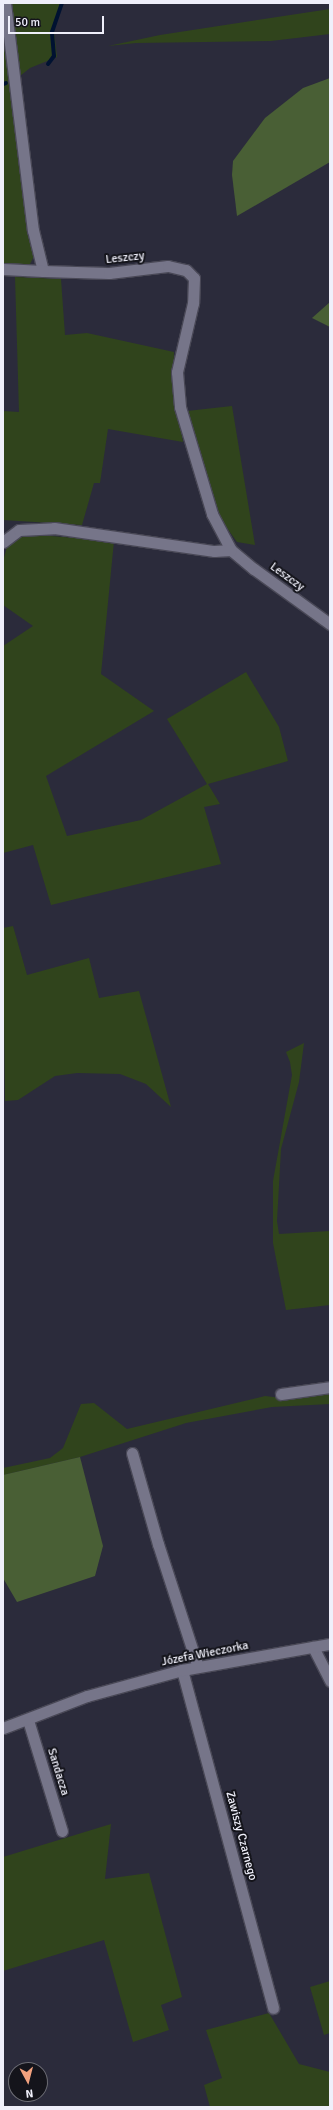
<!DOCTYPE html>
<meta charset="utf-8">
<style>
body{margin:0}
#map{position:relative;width:333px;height:2110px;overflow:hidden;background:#2b2b3b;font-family:Signika,sans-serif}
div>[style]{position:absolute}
.green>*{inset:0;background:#30441c}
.forest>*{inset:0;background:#495f35}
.stream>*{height:4px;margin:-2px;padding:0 2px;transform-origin:2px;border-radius:2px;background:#001231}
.roads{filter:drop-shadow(1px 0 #494856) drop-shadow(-1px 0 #494856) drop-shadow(0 1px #494856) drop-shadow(0 -1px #494856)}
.street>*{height:11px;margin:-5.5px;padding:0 5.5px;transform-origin:5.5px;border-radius:5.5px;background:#767589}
span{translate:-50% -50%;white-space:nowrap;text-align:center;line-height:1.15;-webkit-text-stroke:4px #14141b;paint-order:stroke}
.street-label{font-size:12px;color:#efeffa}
.frame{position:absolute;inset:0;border:4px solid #efeffa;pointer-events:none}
.north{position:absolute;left:8px;top:2062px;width:40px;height:40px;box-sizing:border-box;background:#14141b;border:1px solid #6c6c74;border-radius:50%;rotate:173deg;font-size:11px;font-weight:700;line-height:16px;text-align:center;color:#efeffa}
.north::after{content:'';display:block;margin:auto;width:14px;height:18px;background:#f2a17e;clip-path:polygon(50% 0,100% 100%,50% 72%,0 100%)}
.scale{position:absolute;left:8px;top:16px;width:96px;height:18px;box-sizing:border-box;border:2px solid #efeffa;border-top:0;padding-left:5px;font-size:12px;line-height:14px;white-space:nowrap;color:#efeffa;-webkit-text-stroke:3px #14141b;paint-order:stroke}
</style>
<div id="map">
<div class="green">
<i style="clip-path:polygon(11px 3px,63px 3px,54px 31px,57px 57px,30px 68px,20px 76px)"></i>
<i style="clip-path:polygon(330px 9px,330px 34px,271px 41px,136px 43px,108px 46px,160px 35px)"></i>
<i style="clip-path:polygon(3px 25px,34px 256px,30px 264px,22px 266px,3px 265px)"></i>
<i style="clip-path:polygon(15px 277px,61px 279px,65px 335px,87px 333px,174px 352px,173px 386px,183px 442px,108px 429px,100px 483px,94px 483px,82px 525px,3px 520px,3px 411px,19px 412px)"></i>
<i style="clip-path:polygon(232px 406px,255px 545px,237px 542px,219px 517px,187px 411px)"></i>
<i style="clip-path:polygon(25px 534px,114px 541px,101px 674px,154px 711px,46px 776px,67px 836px,141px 820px,207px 784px,167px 719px,246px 672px,279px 727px,288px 761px,208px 784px,220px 804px,204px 807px,221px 864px,51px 905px,33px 845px,3px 853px,3px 646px,33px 626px,3px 605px,3px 561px,9px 540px)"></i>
<i style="clip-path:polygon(13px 926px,27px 975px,89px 958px,99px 998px,139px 991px,171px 1107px,146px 1084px,120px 1074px,77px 1073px,55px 1076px,18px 1100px,5px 1101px,3px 928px)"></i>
<i style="clip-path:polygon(304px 1043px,299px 1082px,281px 1149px,277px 1221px,279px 1234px,330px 1231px,330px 1305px,286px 1310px,273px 1243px,273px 1181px,292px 1075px,290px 1062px,286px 1052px)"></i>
<i style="clip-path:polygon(330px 1393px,330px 1404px,272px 1407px,186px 1423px,80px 1457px,3px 1475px,3px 1468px,50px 1458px,63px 1448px,81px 1404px,94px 1403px,127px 1429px,265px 1396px,291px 1399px)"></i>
<i style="clip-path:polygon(111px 1824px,105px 1879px,149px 1873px,182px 1997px,161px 2005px,169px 2030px,133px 2042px,104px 1940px,3px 1971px,3px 1857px)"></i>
<i style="clip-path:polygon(330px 1981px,330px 2033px,324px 2035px,310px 1987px)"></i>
<i style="clip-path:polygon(269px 2013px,299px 2064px,330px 2072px,330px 2107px,210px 2107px,204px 2085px,222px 2078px,206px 2030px)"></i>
</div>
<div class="forest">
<i style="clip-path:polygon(330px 78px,330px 162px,237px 216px,232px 175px,233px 161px,265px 118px,303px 88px)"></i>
<i style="clip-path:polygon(330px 302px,330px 327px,312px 318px)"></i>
<i style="clip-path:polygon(80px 1457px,103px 1546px,95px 1576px,17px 1602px,3px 1578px,3px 1475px)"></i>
</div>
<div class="stream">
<i style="left:48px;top:64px;width:10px;rotate:-53deg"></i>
<i style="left:54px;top:56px;width:24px;rotate:-95deg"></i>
<i style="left:52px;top:32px;width:31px;rotate:-71deg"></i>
<i style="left:3px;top:84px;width:3px;rotate:-18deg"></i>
</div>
<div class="roads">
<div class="street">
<i style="left:5px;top:3px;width:229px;rotate:83deg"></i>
<i style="left:33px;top:230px;width:42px;rotate:76.3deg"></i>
<i style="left:43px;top:271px;width:66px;rotate:1.7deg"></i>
<i style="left:109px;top:273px;width:59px;rotate:-6.8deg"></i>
<i style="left:168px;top:266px;width:18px;rotate:13deg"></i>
<i style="left:186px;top:270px;width:11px;rotate:45deg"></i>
<i style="left:194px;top:278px;width:25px;rotate:92deg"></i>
<i style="left:193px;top:303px;width:71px;rotate:103.1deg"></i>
<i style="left:177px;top:372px;width:35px;rotate:85deg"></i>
<i style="left:180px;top:407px;width:112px;rotate:73.3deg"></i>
<i style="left:212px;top:514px;width:41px;rotate:62.2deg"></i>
<i style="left:231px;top:550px;width:30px;rotate:40deg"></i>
<i style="left:254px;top:569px;width:94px;rotate:35.9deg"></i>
<i style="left:3px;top:269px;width:40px;rotate:2.9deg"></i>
<i style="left:3px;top:542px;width:20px;rotate:-37deg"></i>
<i style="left:19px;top:530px;width:35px;rotate:-3deg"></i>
<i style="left:54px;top:528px;width:162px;rotate:8.2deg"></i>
<i style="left:214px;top:551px;width:17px;rotate:-3deg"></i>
<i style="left:281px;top:1394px;width:49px;rotate:-8.1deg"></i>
<i style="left:132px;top:1453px;width:95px;rotate:74.1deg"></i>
<i style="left:158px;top:1544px;width:129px;rotate:72deg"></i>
<i style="left:313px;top:1647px;width:38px;rotate:63deg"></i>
<i style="left:182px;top:1670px;width:350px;rotate:74.9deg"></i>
<i style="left:28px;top:1720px;width:116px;rotate:73deg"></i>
<i style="left:3px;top:1728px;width:90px;rotate:-20.9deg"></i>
<i style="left:87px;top:1696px;width:98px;rotate:-15.3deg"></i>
<i style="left:182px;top:1670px;width:150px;rotate:-10deg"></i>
</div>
</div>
<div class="street-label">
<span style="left:125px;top:258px;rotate:-6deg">Leszczy</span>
<span style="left:287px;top:577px;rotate:36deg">Leszczy</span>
<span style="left:205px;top:1654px;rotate:-11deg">Józefa Wieczorka</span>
<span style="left:58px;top:1772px;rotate:73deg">Sandacza</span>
<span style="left:241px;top:1836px;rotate:75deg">Zawiszy Czarnego</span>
</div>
<div class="frame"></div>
<div class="north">N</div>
<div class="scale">50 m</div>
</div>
